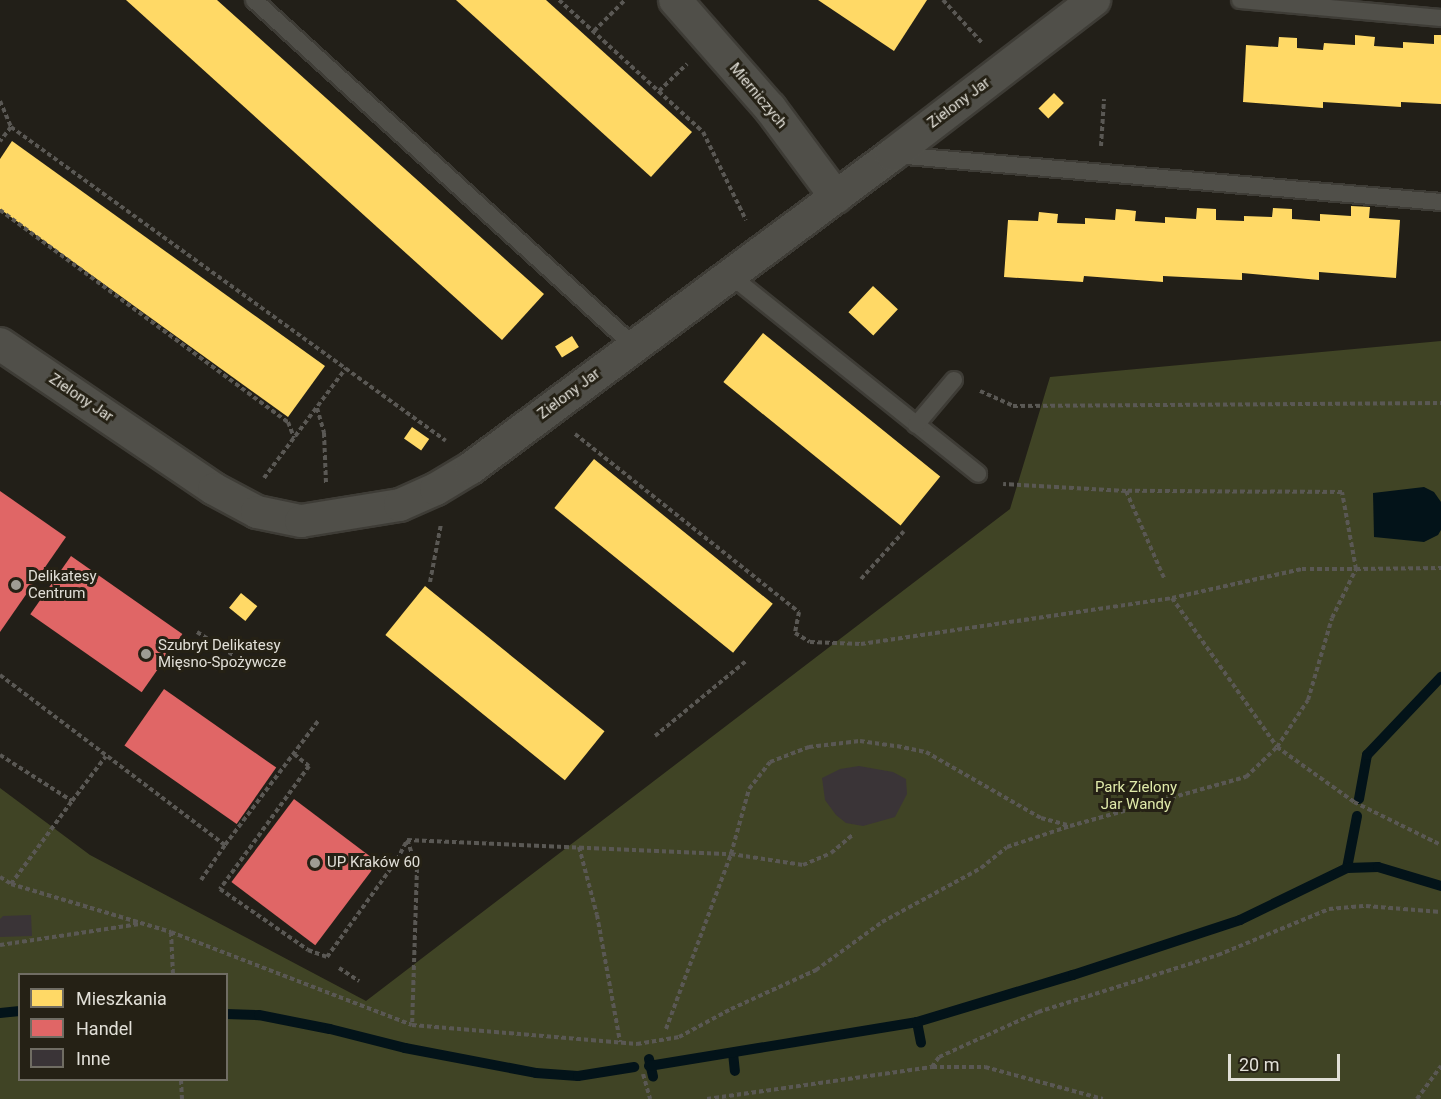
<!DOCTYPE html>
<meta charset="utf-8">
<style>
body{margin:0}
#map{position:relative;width:1441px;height:1099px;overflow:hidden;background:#221f18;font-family:Roboto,sans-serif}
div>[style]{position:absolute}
.green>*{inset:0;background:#404425}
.water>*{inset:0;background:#031319}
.homes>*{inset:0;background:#ffd966;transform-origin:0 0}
.shops>*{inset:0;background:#e06666;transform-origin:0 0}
.stream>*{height:10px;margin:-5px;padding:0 5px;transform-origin:5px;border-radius:5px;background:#031319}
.building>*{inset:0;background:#3a3437}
.path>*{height:4px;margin-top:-2px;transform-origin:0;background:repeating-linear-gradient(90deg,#5a5854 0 4.5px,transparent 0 7.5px)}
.roads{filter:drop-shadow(2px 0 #3e3c36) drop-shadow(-2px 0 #3e3c36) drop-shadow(0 2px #3e3c36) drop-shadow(0 -2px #3e3c36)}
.lane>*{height:16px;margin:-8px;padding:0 8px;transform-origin:8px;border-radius:8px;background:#504f49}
.street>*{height:32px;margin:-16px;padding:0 16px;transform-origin:16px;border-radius:16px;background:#504f49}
.dots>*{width:16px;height:16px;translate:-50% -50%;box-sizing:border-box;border:3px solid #252115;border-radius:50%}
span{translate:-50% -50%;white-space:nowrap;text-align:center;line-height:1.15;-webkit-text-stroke:6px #252115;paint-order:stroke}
.street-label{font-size:15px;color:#e1dfd7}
.poi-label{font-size:15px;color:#e1dfd7}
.left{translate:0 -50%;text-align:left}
.park-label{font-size:15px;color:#e0eaaa}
.legend{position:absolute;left:18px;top:973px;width:210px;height:108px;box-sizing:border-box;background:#252115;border:2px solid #706d63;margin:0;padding:8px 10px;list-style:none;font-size:18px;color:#e1dfd7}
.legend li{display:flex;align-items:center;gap:12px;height:30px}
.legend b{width:30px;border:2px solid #706d63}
.scale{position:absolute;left:1228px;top:1054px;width:112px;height:27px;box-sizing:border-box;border:3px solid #e1dfd7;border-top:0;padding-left:8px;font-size:18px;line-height:21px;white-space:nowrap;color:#e1dfd7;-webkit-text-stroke:4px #252115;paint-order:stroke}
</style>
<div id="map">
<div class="green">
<i style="clip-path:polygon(evenodd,1441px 341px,1441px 1099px,0 1099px,0 788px,90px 855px,366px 1001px,1010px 509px,1050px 377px,1441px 341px,20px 974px,226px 974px,226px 1080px,20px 1080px,20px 974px)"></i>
</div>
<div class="water">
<i style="clip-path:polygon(1424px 487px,1434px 492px,1441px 502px,1441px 530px,1438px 535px,1424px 542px,1374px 537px,1373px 493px)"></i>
</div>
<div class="homes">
<i style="clip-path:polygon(126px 0,217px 0,544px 294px,502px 340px)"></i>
<i style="clip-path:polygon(456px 0,546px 0,692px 132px,651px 177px)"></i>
<i style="clip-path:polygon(818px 0,927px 0,894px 51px)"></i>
<i style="clip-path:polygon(1355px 35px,1375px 37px,1374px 46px,1403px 48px,1403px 42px,1434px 44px,1434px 35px,1441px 35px,1441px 104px,1401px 102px,1401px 107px,1323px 102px,1323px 108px,1243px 102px,1246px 45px,1278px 47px,1279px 37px,1297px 38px,1297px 48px,1323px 50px,1324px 43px,1355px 45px)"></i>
<i style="left:1054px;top:93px;width:14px;height:22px;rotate:45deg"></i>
<i style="clip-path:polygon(12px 141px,325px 366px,288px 417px,0 209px,0 159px)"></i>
<i style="clip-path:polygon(1351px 206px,1370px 207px,1369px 218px,1400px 220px,1396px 278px,1319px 272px,1319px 280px,1242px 273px,1242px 280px,1163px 276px,1163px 282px,1084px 276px,1083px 282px,1004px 277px,1008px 220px,1038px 221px,1039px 212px,1058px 214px,1057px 223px,1085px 224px,1085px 218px,1115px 220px,1116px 209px,1128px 210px,1136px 211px,1135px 221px,1165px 223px,1165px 217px,1196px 219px,1197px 208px,1216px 209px,1216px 220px,1244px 221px,1244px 216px,1272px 217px,1273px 208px,1292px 209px,1292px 219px,1320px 221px,1320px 214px,1351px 216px)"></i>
<i style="left:873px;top:286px;width:34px;height:36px;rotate:43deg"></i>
<i style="left:763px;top:333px;width:228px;height:63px;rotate:39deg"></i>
<i style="left:572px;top:336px;width:13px;height:20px;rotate:58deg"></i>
<i style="left:412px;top:427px;width:21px;height:14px;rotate:35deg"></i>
<i style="left:594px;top:459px;width:230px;height:63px;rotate:39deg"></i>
<i style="left:425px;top:586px;width:231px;height:63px;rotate:39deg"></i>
<i style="left:241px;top:593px;width:21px;height:19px;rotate:39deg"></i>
</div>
<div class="shops">
<i style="clip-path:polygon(0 491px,66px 537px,0 632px)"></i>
<i style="left:71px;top:556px;width:136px;height:71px;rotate:35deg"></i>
<i style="left:164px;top:689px;width:137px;height:69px;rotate:35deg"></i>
<i style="left:294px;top:799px;width:105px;height:104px;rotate:37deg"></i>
</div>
<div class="stream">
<i style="left:1359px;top:799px;width:45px;rotate:-79.7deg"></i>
<i style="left:1367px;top:755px;width:108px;rotate:-46.5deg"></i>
<i style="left:1347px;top:868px;width:53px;rotate:-79.1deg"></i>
<i style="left:0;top:1013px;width:20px;rotate:-6deg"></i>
<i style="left:226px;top:1014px;width:33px;rotate:2deg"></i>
<i style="left:259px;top:1015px;width:72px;rotate:11.2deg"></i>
<i style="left:330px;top:1029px;width:77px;rotate:14.2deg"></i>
<i style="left:405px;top:1048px;width:133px;rotate:10.8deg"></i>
<i style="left:536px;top:1073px;width:42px;rotate:4.1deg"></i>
<i style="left:578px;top:1076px;width:57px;rotate:-9.1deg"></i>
<i style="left:917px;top:1022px;width:21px;rotate:79deg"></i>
<i style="left:733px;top:1053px;width:18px;rotate:84deg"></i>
<i style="left:649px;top:1059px;width:18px;rotate:77deg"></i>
<i style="left:649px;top:1066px;width:272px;rotate:-9.3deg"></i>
<i style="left:917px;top:1022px;width:163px;rotate:-16.8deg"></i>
<i style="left:1073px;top:975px;width:176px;rotate:-18.2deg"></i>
<i style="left:1240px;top:920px;width:119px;rotate:-25.9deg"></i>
<i style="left:1347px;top:868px;width:31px;rotate:-2deg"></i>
<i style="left:1378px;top:867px;width:66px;rotate:16.8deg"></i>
</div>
<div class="building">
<i style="clip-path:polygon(859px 766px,893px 772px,906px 779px,907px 794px,895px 817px,863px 826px,846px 823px,836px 815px,825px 800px,822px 778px,840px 769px)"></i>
<i style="clip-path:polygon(31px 915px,32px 936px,0 937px,0 919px,3px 916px)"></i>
</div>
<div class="path">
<i style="left:559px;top:0;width:195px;rotate:42.5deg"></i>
<i style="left:703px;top:132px;width:98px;rotate:64deg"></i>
<i style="left:943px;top:0;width:59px;rotate:47.7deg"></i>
<i style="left:594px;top:31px;width:44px;rotate:-45deg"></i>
<i style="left:659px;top:91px;width:39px;rotate:-44deg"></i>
<i style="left:0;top:101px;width:28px;rotate:67deg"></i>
<i style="left:11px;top:127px;width:18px;rotate:128deg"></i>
<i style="left:11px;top:127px;width:536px;rotate:35.82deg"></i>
<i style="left:1101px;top:146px;width:47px;rotate:-86.3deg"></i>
<i style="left:0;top:210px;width:358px;rotate:36.4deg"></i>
<i style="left:288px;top:422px;width:17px;rotate:69deg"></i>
<i style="left:980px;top:391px;width:36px;rotate:24deg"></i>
<i style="left:1013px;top:406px;width:428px;rotate:-0.4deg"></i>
<i style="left:317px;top:408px;width:26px;rotate:74deg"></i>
<i style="left:324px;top:433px;width:50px;rotate:87.7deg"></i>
<i style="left:575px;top:434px;width:286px;rotate:38.5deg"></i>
<i style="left:799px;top:612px;width:21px;rotate:101deg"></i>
<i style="left:795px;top:633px;width:17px;rotate:31deg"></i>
<i style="left:810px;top:642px;width:51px;rotate:2.2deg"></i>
<i style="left:861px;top:644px;width:314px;rotate:-8.4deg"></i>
<i style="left:1172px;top:598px;width:133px;rotate:-12.6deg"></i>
<i style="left:1302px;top:569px;width:54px"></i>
<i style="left:1356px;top:569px;width:78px;rotate:-100.3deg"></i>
<i style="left:1342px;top:492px;width:216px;rotate:-179.7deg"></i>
<i style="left:1126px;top:491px;width:123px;rotate:-176.7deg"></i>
<i style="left:264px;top:478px;width:137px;rotate:-53.3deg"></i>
<i style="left:1126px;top:491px;width:95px;rotate:66.4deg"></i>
<i style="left:861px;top:579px;width:64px;rotate:-48.1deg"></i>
<i style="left:430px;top:582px;width:59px;rotate:-79.3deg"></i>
<i style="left:1172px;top:598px;width:182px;rotate:54.8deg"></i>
<i style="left:1277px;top:747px;width:95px;rotate:35.5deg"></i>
<i style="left:1354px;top:802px;width:97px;rotate:26.3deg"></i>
<i style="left:197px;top:632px;width:43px;rotate:32.6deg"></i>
<i style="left:0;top:675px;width:282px;rotate:37.1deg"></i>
<i style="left:225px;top:845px;width:156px;rotate:-53.1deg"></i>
<i style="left:655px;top:736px;width:118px;rotate:-39.5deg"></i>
<i style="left:294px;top:754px;width:19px;rotate:39deg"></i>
<i style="left:309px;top:766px;width:152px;rotate:125.9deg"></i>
<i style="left:220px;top:889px;width:107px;rotate:34.7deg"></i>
<i style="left:308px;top:950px;width:20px;rotate:20deg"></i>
<i style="left:327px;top:957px;width:120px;rotate:-54.2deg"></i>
<i style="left:397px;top:860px;width:22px;rotate:-63deg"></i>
<i style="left:0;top:755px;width:85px;rotate:32.6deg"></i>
<i style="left:72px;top:801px;width:56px;rotate:-52.9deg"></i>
<i style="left:407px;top:840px;width:324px;rotate:2.5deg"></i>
<i style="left:731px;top:854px;width:73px;rotate:8.7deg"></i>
<i style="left:803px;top:865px;width:30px;rotate:-23deg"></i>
<i style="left:831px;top:853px;width:30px;rotate:-40deg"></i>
<i style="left:407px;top:840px;width:30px;rotate:70deg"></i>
<i style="left:417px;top:868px;width:157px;rotate:91.8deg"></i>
<i style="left:579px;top:847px;width:70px;rotate:75.2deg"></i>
<i style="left:597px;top:915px;width:129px;rotate:79.7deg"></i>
<i style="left:0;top:877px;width:13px;rotate:32deg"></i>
<i style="left:11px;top:884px;width:167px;rotate:16.7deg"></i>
<i style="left:171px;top:932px;width:258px;rotate:21.1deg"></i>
<i style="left:412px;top:1025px;width:226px;rotate:4.8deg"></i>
<i style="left:637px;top:1044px;width:43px;rotate:-9.5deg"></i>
<i style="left:679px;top:1037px;width:59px;rotate:-28.3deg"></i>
<i style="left:731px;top:1009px;width:94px;rotate:-24.6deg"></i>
<i style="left:816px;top:970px;width:82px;rotate:-36deg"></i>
<i style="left:882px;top:922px;width:113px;rotate:-28.6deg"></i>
<i style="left:981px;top:868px;width:33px;rotate:-39deg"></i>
<i style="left:1007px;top:847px;width:66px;rotate:-18.4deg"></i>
<i style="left:201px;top:880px;width:42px;rotate:-55.6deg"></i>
<i style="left:11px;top:884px;width:103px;rotate:-53.7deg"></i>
<i style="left:171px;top:932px;width:42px;rotate:87.3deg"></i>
<i style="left:0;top:945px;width:141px;rotate:-8.6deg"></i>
<i style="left:339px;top:968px;width:24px;rotate:33deg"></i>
<i style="left:666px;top:1029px;width:187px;rotate:-69.6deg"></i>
<i style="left:731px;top:854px;width:67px;rotate:-74.5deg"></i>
<i style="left:749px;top:789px;width:34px;rotate:-52deg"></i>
<i style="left:770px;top:762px;width:42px;rotate:-21deg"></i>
<i style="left:809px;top:747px;width:51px;rotate:-6.7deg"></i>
<i style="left:860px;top:741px;width:37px;rotate:8deg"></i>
<i style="left:897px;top:746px;width:30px;rotate:12deg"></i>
<i style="left:926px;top:752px;width:133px;rotate:29.9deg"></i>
<i style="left:1041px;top:818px;width:30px;rotate:15deg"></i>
<i style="left:1070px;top:826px;width:183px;rotate:-15.6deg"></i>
<i style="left:1246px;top:777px;width:43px;rotate:-44.1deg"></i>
<i style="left:1277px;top:747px;width:56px;rotate:-56.6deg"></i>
<i style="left:1308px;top:700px;width:85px;rotate:-73.7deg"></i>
<i style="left:1332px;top:618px;width:55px;rotate:-63.9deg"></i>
<i style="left:1356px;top:569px;width:85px;rotate:-0.7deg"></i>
<i style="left:932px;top:1067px;width:12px;rotate:-55deg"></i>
<i style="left:939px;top:1057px;width:109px;rotate:-24.4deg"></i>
<i style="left:1038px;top:1012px;width:189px;rotate:-17.6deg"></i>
<i style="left:1218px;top:955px;width:120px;rotate:-22.5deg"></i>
<i style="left:1329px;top:909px;width:37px;rotate:-5deg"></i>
<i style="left:1366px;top:906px;width:75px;rotate:4.6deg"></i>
<i style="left:643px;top:1074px;width:26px;rotate:74deg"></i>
<i style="left:181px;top:1080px;width:19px;rotate:87deg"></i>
<i style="left:707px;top:1099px;width:227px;rotate:-8.1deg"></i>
<i style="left:932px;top:1067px;width:53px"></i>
<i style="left:985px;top:1067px;width:122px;rotate:15.2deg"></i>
<i style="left:1417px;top:1099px;width:41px;rotate:-54deg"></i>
</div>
<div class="roads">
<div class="lane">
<i style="left:254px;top:0;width:514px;rotate:42.32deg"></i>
<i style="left:1240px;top:0;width:202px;rotate:5.1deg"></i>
<i style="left:895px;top:155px;width:548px;rotate:4.92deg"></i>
<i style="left:730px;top:275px;width:318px;rotate:38.7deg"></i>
<i style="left:916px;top:425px;width:59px;rotate:-49.8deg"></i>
</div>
<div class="street">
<i style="left:675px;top:0;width:144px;rotate:48.7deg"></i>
<i style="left:770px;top:108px;width:111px;rotate:53.4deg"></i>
<i style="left:0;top:344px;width:258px;rotate:34.1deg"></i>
<i style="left:214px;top:489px;width:49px;rotate:28.1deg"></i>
<i style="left:257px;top:512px;width:45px;rotate:11.6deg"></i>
<i style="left:301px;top:521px;width:100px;rotate:-9.2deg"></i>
<i style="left:400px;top:505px;width:39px;rotate:-24deg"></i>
<i style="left:436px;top:489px;width:41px;rotate:-31deg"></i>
<i style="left:471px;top:468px;width:525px;rotate:-36.63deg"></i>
<i style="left:892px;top:155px;width:255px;rotate:-37.5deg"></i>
</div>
</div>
<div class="dots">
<i style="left:16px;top:585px;background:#9e9c94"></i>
<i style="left:146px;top:654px;background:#9e9c94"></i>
<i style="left:315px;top:863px;background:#9e9c94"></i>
</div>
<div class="street-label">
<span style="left:758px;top:96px;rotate:50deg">Mierniczych</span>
<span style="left:959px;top:103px;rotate:-37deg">Zielony Jar</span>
<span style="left:569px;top:394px;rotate:-37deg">Zielony Jar</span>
<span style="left:81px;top:398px;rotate:34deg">Zielony Jar</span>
</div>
<div class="poi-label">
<span class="left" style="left:28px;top:585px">Delikatesy<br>Centrum</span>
<span class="left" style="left:158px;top:654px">Szubryt Delikatesy<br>Mięsno-Spożywcze</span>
<span class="left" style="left:327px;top:863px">UP Kraków 60</span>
</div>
<div class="park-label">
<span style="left:1136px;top:796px">Park Zielony<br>Jar Wandy</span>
</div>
<ul class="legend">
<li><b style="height:16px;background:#ffd966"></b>Mieszkania</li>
<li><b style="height:16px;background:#e06666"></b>Handel</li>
<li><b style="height:16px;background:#3a3437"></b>Inne</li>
</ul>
<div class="scale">20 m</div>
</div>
